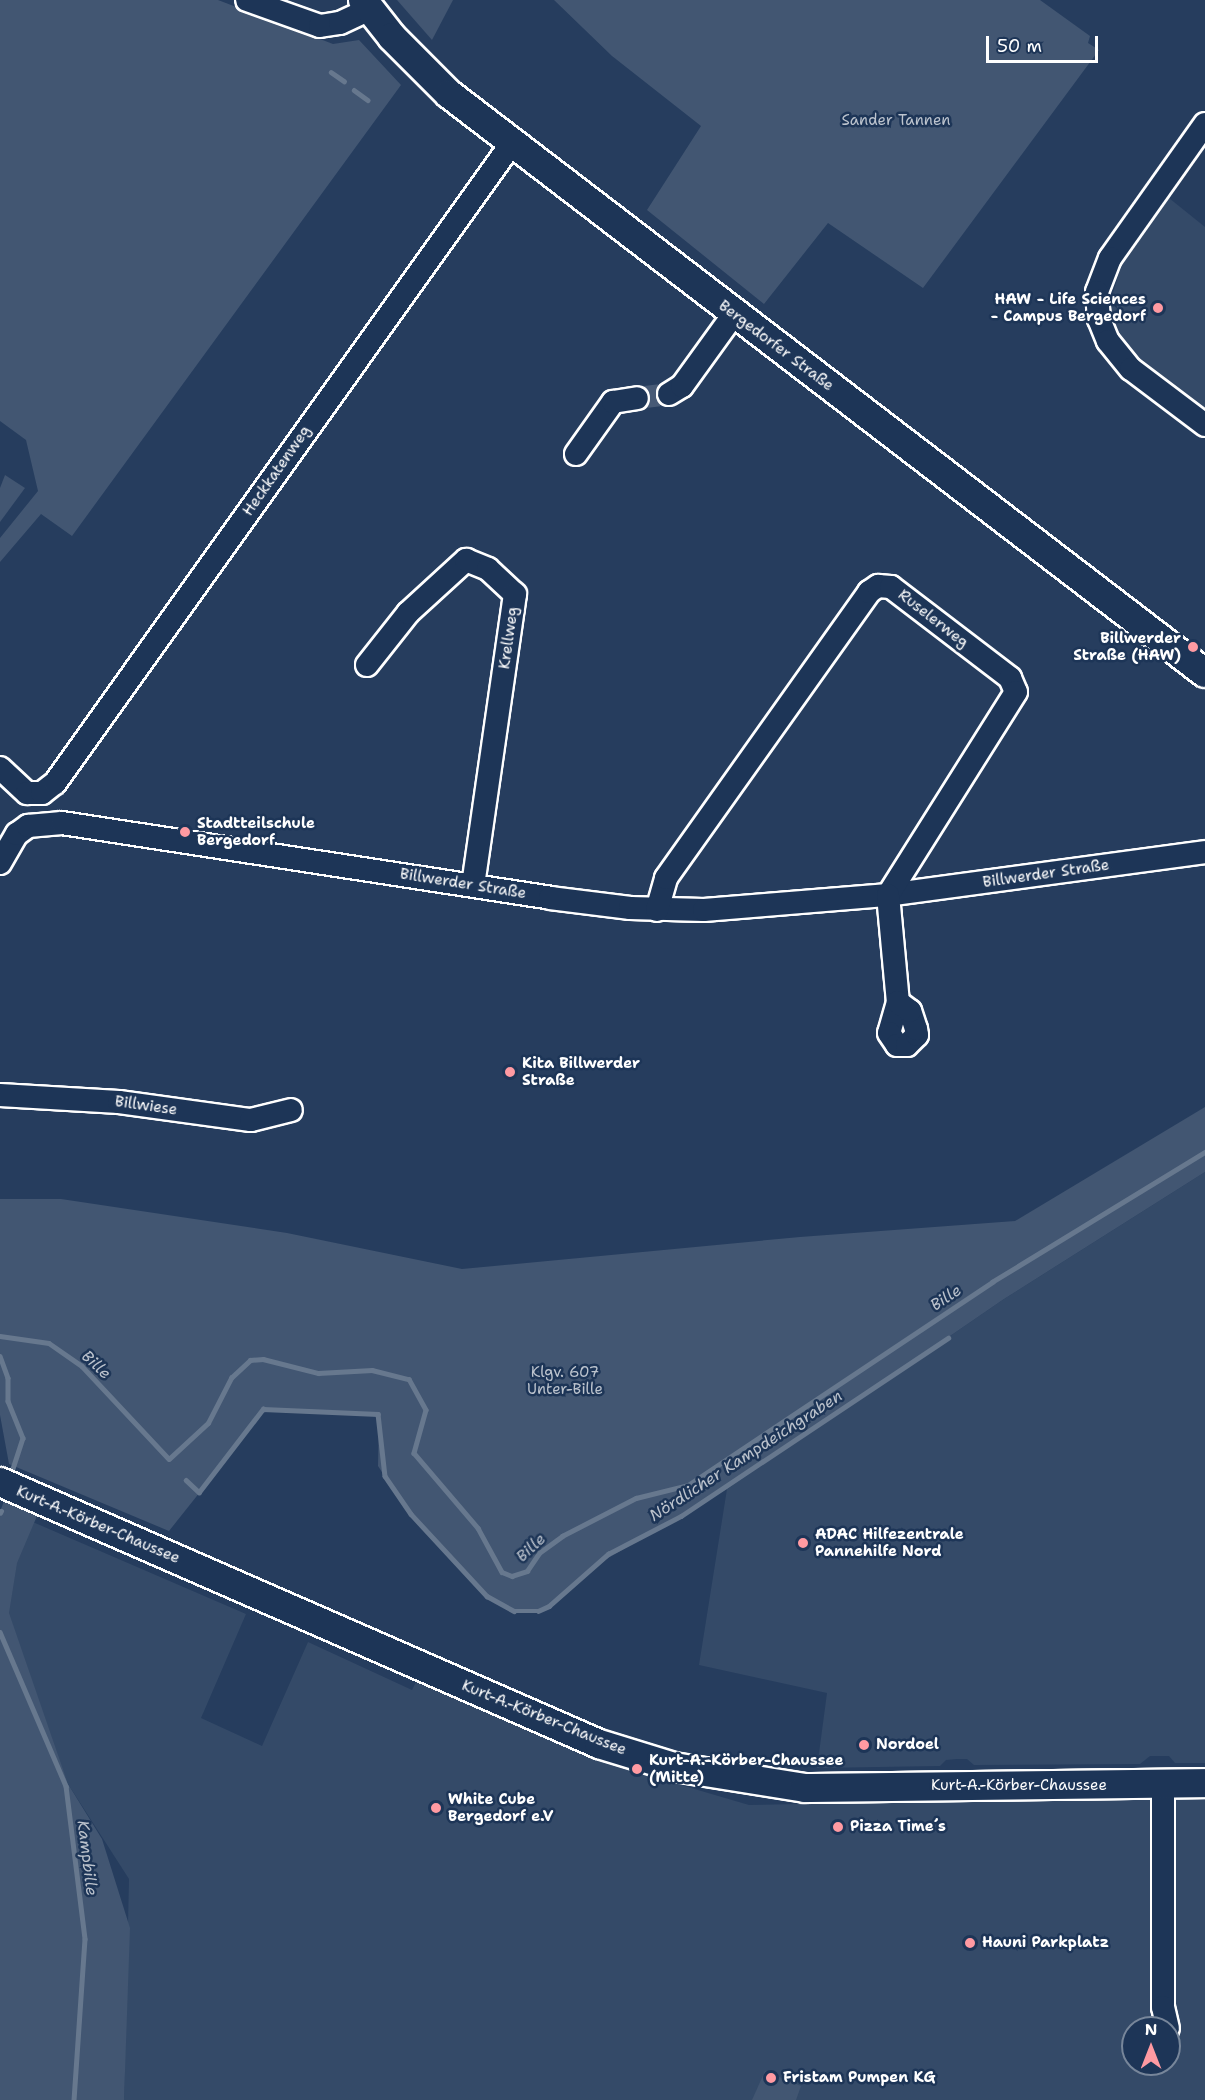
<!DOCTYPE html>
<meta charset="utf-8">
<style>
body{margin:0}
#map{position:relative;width:1205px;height:2100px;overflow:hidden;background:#263d5e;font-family:"Shantell Sans",sans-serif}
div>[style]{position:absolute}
.built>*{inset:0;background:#344a68}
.green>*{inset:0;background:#425672}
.stream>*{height:4.5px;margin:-2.25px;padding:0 2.25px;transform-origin:2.25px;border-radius:2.25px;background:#67788e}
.minor-tunnel>*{height:22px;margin-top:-11px;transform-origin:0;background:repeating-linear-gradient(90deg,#475a76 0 22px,transparent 0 33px)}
.roads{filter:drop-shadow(2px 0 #fff) drop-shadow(-2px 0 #fff) drop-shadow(0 2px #fff) drop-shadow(0 -2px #fff)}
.minor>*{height:22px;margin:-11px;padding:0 11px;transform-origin:11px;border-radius:11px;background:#1d3557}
.major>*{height:28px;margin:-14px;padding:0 14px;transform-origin:14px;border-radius:14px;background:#1d3557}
.dots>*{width:16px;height:16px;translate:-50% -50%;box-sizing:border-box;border:3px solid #1d3557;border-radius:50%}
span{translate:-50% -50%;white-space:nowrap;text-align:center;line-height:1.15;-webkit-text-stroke:5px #1d3557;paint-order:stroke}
.park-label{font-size:15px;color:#bdc4ce}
.poi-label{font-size:15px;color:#fff;font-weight:700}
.right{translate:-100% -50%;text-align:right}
.left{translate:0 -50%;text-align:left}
.street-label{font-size:15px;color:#fff}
.water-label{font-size:16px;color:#bbc2cc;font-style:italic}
.north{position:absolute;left:1121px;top:2016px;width:60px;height:60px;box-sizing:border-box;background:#1d3557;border:2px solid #77869a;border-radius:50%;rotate:0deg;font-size:16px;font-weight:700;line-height:24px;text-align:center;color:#fff}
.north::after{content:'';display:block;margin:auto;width:21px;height:27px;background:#ff9aa2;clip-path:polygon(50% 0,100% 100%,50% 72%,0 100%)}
.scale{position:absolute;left:986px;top:36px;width:112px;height:27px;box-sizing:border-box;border:3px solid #fff;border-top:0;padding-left:8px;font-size:18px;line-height:21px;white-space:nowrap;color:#fff;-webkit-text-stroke:4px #1d3557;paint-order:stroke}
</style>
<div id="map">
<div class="built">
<i style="clip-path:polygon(1169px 198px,1205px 227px,1205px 411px,1129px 349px,1116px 333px,1112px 316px,1111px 300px,1121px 266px)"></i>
<i style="clip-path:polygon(1205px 1172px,1205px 1763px,1175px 1763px,1169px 1756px,1150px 1756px,1140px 1764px,974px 1765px,967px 1759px,957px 1759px,946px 1760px,940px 1766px,817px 1768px,827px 1693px,699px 1665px,727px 1489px,1004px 1299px)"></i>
<i style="clip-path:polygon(evenodd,5px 1510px,246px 1614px,201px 1718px,262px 1746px,308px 1642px,412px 1690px,416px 1682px,599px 1761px,749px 1805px,1205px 1796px,1205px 2100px,124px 2100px,129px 1879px,68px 1784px,12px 1644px,0 1541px,5px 1510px,1133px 2028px,1169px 2028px,1169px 2064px,1133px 2064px,1133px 2028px)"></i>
</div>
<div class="green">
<i style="clip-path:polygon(0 0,218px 0,333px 44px,359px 40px,401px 85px,72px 536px,41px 514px,0 562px,0 538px,38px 491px,26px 440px,0 421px)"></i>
<i style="clip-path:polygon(397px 0,453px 0,432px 40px)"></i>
<i style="clip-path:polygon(554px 0,1040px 0,1090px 36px,1088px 43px,1099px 50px,923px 288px,828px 223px,764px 304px,647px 210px,701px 126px,612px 56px)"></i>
<i style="clip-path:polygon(5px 475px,25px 488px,0 522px,0 488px)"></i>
<i style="clip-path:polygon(1205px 1107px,1205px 1172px,1004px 1299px,727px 1489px,603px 1561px,540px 1613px,513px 1613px,485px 1597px,410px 1515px,378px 1466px,379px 1422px,375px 1416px,272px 1410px,263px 1413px,169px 1531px,9px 1464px,0 1415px,0 1199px,61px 1199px,287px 1233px,462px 1269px,800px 1237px,1015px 1221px)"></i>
<i style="clip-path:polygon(4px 1501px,37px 1516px,17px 1563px,9px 1613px,68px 1784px,102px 1839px,130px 1928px,124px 2100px,0 2100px,0 1512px)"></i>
<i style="clip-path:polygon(765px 2071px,801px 2086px,796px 2100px,752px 2100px)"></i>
</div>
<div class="stream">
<i style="left:331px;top:72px;width:16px;rotate:35deg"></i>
<i style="left:354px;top:90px;width:17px;rotate:36deg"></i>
<i style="left:0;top:1336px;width:49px;rotate:8.1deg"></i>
<i style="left:49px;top:1343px;width:40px;rotate:34.9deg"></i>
<i style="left:82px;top:1366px;width:127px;rotate:46.9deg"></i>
<i style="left:169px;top:1459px;width:53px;rotate:-42.7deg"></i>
<i style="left:208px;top:1423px;width:51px;rotate:-62.9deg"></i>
<i style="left:231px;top:1378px;width:26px;rotate:-43deg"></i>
<i style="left:250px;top:1360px;width:13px;rotate:-4deg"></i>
<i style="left:263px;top:1359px;width:57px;rotate:14.3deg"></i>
<i style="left:318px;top:1373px;width:54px;rotate:-3.2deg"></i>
<i style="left:372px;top:1370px;width:38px;rotate:14deg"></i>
<i style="left:409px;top:1379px;width:35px;rotate:61deg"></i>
<i style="left:426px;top:1410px;width:45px;rotate:105.6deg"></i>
<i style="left:414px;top:1453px;width:99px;rotate:49.5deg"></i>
<i style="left:478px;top:1528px;width:50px;rotate:61.4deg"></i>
<i style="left:502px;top:1572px;width:11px;rotate:22deg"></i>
<i style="left:512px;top:1576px;width:16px;rotate:-18deg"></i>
<i style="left:527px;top:1571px;width:22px;rotate:-56deg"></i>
<i style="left:539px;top:1553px;width:29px;rotate:-36deg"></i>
<i style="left:562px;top:1536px;width:83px;rotate:-27.2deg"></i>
<i style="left:636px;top:1498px;width:54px;rotate:-14deg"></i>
<i style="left:688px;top:1485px;width:366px;rotate:-33.7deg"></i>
<i style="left:992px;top:1282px;width:250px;rotate:-31.4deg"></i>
<i style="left:0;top:1356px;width:23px;rotate:70deg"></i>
<i style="left:8px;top:1378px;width:23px;rotate:90deg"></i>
<i style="left:8px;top:1401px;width:40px;rotate:68deg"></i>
<i style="left:23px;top:1438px;width:33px;rotate:108deg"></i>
<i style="left:186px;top:1480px;width:18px;rotate:43deg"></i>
<i style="left:199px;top:1492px;width:105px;rotate:-52.4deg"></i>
<i style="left:263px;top:1409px;width:115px;rotate:2.5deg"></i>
<i style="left:378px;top:1414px;width:62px;rotate:83.6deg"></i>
<i style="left:385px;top:1476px;width:46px;rotate:55.6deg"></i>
<i style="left:411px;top:1514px;width:112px;rotate:47.2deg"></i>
<i style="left:487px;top:1596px;width:31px;rotate:29deg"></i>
<i style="left:514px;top:1611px;width:24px"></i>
<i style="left:538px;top:1611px;width:12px;rotate:-24deg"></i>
<i style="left:549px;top:1606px;width:79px;rotate:-41.4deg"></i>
<i style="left:608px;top:1554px;width:82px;rotate:-27.5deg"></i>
<i style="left:681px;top:1516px;width:321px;rotate:-33.7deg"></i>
<i style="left:0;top:1513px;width:2px;rotate:-63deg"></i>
<i style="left:0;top:1632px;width:168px;rotate:66.8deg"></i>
<i style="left:66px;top:1786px;width:154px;rotate:82.9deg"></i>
<i style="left:85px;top:1939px;width:161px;rotate:93.9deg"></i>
</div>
<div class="minor-tunnel">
<i style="left:637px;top:398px;width:32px;rotate:-7deg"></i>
</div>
<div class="roads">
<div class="minor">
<i style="left:247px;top:0;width:77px;rotate:19.6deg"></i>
<i style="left:320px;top:26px;width:20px;rotate:-9deg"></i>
<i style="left:340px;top:23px;width:33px;rotate:-25deg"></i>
<i style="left:1205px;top:124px;width:164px;rotate:125.3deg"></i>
<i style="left:1110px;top:258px;width:36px;rotate:111deg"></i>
<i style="left:1097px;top:292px;width:27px;rotate:86deg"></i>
<i style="left:1099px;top:319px;width:24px;rotate:68deg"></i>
<i style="left:1108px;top:341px;width:36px;rotate:51deg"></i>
<i style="left:1131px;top:369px;width:93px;rotate:37.1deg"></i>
<i style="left:669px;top:394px;width:15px;rotate:-32deg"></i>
<i style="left:682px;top:386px;width:89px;rotate:-54.2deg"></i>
<i style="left:576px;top:454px;width:64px;rotate:-54.6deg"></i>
<i style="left:613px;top:402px;width:24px;rotate:-9deg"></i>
<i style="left:367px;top:665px;width:66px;rotate:-51.7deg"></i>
<i style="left:408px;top:613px;width:79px;rotate:-42.4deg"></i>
<i style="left:466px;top:560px;width:24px;rotate:22deg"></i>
<i style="left:488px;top:569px;width:37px;rotate:43deg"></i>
<i style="left:515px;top:594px;width:294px;rotate:98.2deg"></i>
<i style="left:0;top:768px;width:37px;rotate:43deg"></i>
<i style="left:27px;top:793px;width:15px"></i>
<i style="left:42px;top:793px;width:16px;rotate:-38deg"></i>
<i style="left:55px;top:783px;width:786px;rotate:-54.47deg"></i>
<i style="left:0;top:863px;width:34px;rotate:-60deg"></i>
<i style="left:17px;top:834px;width:14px;rotate:-36deg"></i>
<i style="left:28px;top:826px;width:34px;rotate:-5deg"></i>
<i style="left:62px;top:823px;width:494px;rotate:8.7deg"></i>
<i style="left:550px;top:898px;width:81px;rotate:7.1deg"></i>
<i style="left:630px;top:908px;width:74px;rotate:1.5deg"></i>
<i style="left:704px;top:910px;width:185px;rotate:-4.7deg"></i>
<i style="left:888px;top:895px;width:320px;rotate:-7.7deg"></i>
<i style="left:657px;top:910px;width:33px;rotate:-74deg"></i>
<i style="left:666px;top:878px;width:351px;rotate:-54.6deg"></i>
<i style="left:869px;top:592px;width:11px;rotate:-34deg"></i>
<i style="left:878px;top:586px;width:13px;rotate:4deg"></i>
<i style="left:891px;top:587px;width:150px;rotate:37.4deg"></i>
<i style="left:1010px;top:678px;width:15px;rotate:67deg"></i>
<i style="left:1016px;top:692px;width:240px;rotate:122.2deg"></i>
<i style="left:888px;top:895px;width:107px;rotate:84.7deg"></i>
<i style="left:898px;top:1002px;width:32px;rotate:106deg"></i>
<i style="left:889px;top:1033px;width:14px;rotate:56deg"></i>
<i style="left:897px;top:1045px;width:10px"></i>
<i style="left:907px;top:1045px;width:14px;rotate:-45deg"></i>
<i style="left:917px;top:1035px;width:6px;rotate:-99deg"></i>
<i style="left:916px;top:1029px;width:19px;rotate:-108deg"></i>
<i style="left:910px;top:1011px;width:15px;rotate:-143deg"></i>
<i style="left:0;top:1095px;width:119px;rotate:3.4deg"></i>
<i style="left:119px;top:1102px;width:133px;rotate:7.8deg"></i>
<i style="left:251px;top:1120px;width:41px;rotate:-14deg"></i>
<i style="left:1163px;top:1785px;width:222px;rotate:90deg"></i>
<i style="left:1163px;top:2007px;width:22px;rotate:77deg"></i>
</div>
<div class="major">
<i style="left:363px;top:0;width:47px;rotate:51.9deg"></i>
<i style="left:392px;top:37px;width:81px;rotate:45deg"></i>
<i style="left:449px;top:94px;width:952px;rotate:37.45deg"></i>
<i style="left:0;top:1482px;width:654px;rotate:23.62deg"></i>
<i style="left:599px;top:1744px;width:78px;rotate:17deg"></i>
<i style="left:674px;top:1767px;width:133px;rotate:9.1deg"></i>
<i style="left:805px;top:1788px;width:400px;rotate:-0.7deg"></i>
</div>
</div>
<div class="dots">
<i style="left:1158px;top:308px;background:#ff9aa2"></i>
<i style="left:1193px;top:647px;background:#ff9aa2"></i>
<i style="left:185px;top:832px;background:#ff9aa2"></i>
<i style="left:510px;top:1072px;background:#ff9aa2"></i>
<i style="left:803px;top:1543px;background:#ff9aa2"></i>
<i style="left:864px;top:1745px;background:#ff9aa2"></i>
<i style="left:637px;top:1769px;background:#ff9aa2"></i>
<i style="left:436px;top:1808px;background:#ff9aa2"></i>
<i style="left:838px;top:1827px;background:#ff9aa2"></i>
<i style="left:970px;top:1943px;background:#ff9aa2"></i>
<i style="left:771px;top:2078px;background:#ff9aa2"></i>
</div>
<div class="park-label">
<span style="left:896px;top:121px">Sander Tannen</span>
<span style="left:565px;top:1381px">Klgv. 607<br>Unter-Bille</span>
</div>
<div class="poi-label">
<span class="right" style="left:1146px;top:308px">HAW - Life Sciences<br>- Campus Bergedorf</span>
<span class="right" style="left:1181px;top:647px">Billwerder<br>Straße (HAW)</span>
<span class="left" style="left:197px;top:832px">Stadtteilschule<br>Bergedorf</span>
<span class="left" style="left:522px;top:1072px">Kita Billwerder<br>Straße</span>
<span class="left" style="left:815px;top:1543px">ADAC Hilfezentrale<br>Pannehilfe Nord</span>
<span class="left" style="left:876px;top:1745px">Nordoel</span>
<span class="left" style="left:649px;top:1769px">Kurt-A.-Körber-Chaussee<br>(Mitte)</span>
<span class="left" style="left:448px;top:1808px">White Cube<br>Bergedorf e.V</span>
<span class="left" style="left:850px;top:1827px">Pizza Time´s</span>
<span class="left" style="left:982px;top:1943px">Hauni Parkplatz</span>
<span class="left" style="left:783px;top:2078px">Fristam Pumpen KG</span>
</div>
<div class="street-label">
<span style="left:776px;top:346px;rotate:37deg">Bergedorfer Straße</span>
<span style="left:277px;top:471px;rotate:-55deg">Heckkatenweg</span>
<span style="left:933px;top:619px;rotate:38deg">Ruselerweg</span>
<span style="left:509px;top:638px;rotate:-82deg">Krellweg</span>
<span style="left:1046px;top:874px;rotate:-8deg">Billwerder Straße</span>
<span style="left:463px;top:884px;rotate:9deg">Billwerder Straße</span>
<span style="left:146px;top:1106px;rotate:8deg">Billwiese</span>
<span style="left:98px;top:1525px;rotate:23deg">Kurt-A.-Körber-Chaussee</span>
<span style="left:544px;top:1718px;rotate:22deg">Kurt-A.-Körber-Chaussee</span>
<span style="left:1019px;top:1786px">Kurt-A.-Körber-Chaussee</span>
</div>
<div class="water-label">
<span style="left:946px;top:1298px;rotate:-34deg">Bille</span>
<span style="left:96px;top:1365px;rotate:43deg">Bille</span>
<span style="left:746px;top:1456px;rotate:-33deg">Nördlicher Kampdeichgraben</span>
<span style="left:531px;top:1548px;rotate:-43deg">Bille</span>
<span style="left:87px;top:1858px;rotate:83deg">Kampbille</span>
</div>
<div class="north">N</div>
<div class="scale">50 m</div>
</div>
